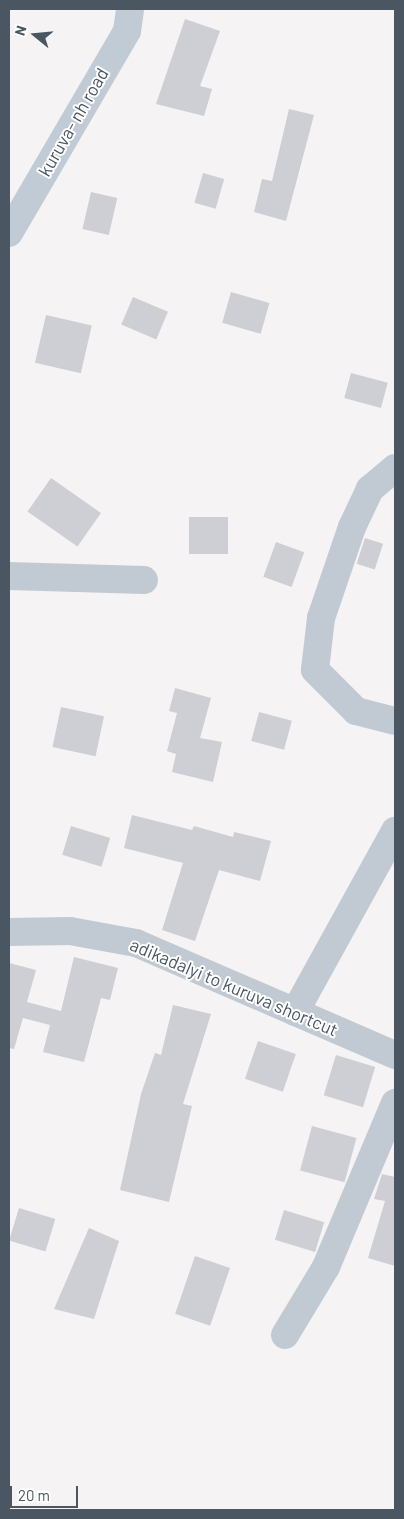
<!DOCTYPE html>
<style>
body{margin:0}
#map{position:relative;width:404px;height:1519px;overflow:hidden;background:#f5f3f3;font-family:Barlow,sans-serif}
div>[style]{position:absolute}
.building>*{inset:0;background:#cdcfd5;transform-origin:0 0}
.minor>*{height:28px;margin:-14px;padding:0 14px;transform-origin:14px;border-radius:14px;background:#c1cad2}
.secondary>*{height:28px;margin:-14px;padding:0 14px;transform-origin:14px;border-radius:14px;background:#c1cbd6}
span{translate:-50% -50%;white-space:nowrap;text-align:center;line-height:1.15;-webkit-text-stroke:4px #fff;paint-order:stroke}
.street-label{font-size:18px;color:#4a5661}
.frame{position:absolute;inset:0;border:10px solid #4a5661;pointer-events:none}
.north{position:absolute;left:10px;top:10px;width:50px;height:50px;-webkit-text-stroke:4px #fff;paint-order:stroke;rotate:287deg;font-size:14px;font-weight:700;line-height:20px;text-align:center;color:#4a5661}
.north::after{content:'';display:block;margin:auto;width:18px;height:22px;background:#4a5661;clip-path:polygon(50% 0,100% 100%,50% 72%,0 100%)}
.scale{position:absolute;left:10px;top:1486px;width:68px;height:22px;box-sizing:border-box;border:2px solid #4a5661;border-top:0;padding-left:6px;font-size:15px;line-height:18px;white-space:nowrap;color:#4a5661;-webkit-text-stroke:4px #fff;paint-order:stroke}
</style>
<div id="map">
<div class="building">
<i style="clip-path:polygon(185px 19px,220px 31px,200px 86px,212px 89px,204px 116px,156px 104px)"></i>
<i style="clip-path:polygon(289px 109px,314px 115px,286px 221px,254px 212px,262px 179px,272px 181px)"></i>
<i style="left:203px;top:173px;width:22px;height:31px;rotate:16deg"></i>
<i style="left:91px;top:192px;width:27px;height:38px;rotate:13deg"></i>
<i style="left:231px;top:292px;width:40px;height:32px;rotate:16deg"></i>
<i style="left:133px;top:297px;width:38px;height:30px;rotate:23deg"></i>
<i style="left:46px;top:315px;width:47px;height:49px;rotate:13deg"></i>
<i style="left:351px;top:373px;width:38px;height:26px;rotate:15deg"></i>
<i style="left:51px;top:478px;width:61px;height:41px;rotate:35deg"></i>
<i style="left:189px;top:517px;width:39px;height:37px"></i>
<i style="left:365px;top:538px;width:19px;height:27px;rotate:18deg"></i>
<i style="left:276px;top:542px;width:30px;height:37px;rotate:20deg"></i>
<i style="clip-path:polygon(175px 688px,211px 698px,200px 738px,222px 742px,213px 782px,172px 772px,176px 754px,167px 751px,177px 713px,169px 711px)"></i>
<i style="left:61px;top:707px;width:44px;height:41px;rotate:12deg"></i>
<i style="left:259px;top:712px;width:34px;height:30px;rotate:15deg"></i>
<i style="clip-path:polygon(132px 815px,192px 830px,194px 826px,233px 837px,234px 832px,271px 841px,260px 881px,219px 870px,195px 941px,162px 930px,183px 863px,124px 848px)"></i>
<i style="left:71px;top:826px;width:41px;height:30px;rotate:17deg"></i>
<i style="clip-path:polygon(74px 957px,118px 968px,110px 1000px,101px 998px,84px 1062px,43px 1052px,50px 1025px,23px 1018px,14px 1049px,9px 1048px,9px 963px,36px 970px,27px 1002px,61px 1011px)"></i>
<i style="clip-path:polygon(173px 1005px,211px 1014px,183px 1104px,192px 1106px,169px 1202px,120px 1190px,141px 1094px,155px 1053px,161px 1055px)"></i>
<i style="left:258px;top:1041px;width:40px;height:40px;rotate:19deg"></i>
<i style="left:336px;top:1055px;width:41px;height:42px;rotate:17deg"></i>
<i style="left:312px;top:1126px;width:46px;height:46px;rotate:15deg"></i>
<i style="clip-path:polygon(382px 1174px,395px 1177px,395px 1266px,368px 1258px,385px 1201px,374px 1199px)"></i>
<i style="left:19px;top:1208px;width:38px;height:34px;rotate:17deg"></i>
<i style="left:284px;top:1210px;width:42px;height:31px;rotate:17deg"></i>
<i style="clip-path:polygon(89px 1228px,119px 1241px,94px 1319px,54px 1309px)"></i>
<i style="left:195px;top:1256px;width:37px;height:61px;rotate:19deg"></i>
</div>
<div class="minor">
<i style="left:395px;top:468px;width:33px;rotate:140deg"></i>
<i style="left:370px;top:489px;width:42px;rotate:115.3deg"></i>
<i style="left:352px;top:527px;width:96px;rotate:108.8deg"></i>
<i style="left:321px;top:618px;width:52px;rotate:96.6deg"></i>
<i style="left:315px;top:670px;width:58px;rotate:45deg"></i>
<i style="left:356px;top:711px;width:40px;rotate:14.4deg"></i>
<i style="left:9px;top:576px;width:135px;rotate:1.7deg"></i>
<i style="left:9px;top:932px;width:61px;rotate:-0.9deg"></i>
<i style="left:70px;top:931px;width:67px;rotate:10.3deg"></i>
<i style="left:136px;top:943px;width:282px;rotate:23.4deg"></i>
<i style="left:295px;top:1012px;width:207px;rotate:-61.1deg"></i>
<i style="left:285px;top:1335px;width:79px;rotate:-58.9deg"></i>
<i style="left:326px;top:1267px;width:178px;rotate:-67.2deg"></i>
</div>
<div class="secondary">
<i style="left:9px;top:233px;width:234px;rotate:-59.7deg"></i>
<i style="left:127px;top:31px;width:22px;rotate:-82deg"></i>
</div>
<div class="street-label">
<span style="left:73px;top:122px;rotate:-60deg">kuruva- nh road</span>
<span style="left:234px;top:987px;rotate:23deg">adikadalyi to kuruva shortcut</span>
</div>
<div class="frame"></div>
<div class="north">N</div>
<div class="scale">20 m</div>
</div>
